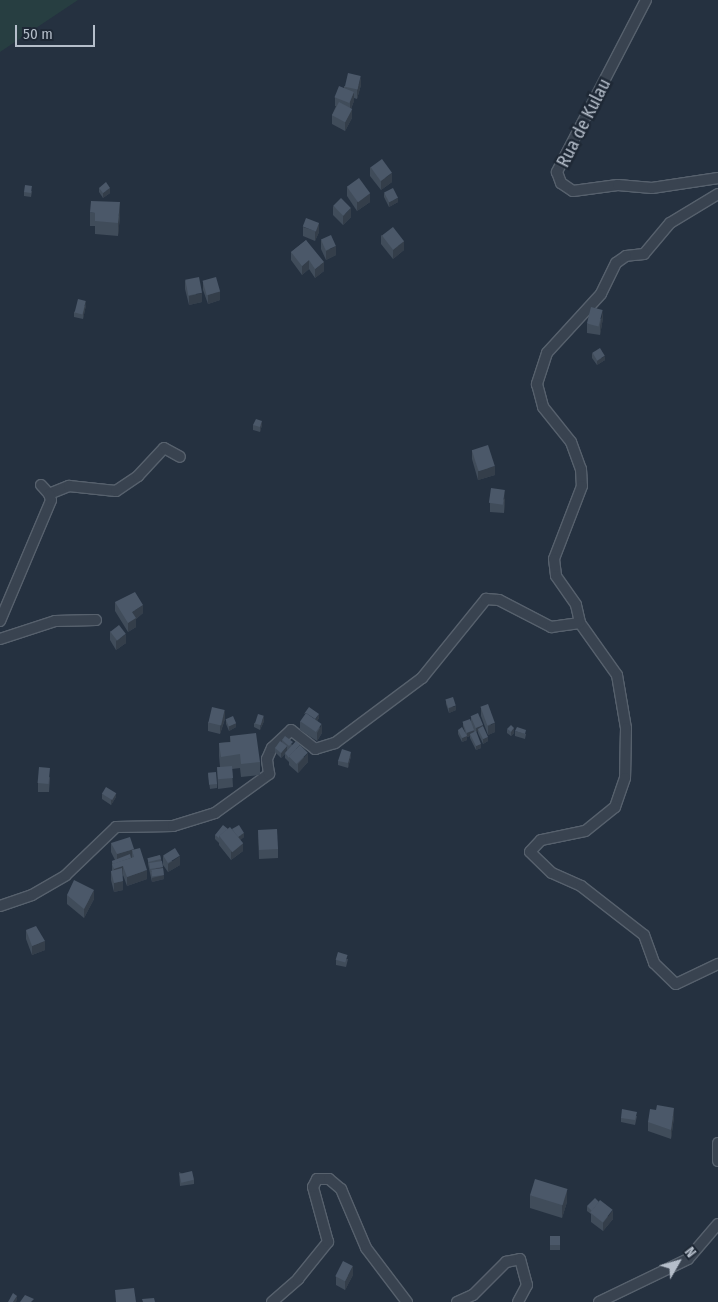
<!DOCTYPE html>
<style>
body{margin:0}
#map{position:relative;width:718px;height:1302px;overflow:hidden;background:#253140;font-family:"Fira Sans Condensed",sans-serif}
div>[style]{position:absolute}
.green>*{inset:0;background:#273e41}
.roads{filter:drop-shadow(1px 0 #57616d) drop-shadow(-1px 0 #57616d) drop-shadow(0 1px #57616d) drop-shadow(0 -1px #57616d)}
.street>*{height:10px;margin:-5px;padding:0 5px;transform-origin:5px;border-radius:5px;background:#394350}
.wall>*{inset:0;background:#404c5a;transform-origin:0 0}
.shaded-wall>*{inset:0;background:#343e4a}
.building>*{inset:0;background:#4b5869;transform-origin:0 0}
span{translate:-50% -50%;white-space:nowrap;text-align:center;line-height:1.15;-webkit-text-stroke:5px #1e2835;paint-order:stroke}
.street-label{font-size:18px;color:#b5beca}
.north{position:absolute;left:653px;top:1237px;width:50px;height:50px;-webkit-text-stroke:4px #1e2835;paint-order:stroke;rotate:52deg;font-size:14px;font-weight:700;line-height:20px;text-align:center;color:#b5beca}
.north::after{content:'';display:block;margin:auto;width:18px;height:22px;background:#b5beca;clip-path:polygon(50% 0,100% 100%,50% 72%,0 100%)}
.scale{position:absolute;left:15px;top:25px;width:80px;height:22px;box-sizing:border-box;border:2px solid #b5beca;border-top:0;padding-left:6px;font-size:15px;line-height:18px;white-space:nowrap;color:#b5beca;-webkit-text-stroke:4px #1e2835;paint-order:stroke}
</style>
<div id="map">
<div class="green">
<i style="clip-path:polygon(0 0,78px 0,0 52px)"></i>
</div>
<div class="roads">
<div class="street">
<i style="left:646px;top:0;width:194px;rotate:117.4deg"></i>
<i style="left:557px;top:172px;width:12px;rotate:70deg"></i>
<i style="left:561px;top:183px;width:14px;rotate:34deg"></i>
<i style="left:573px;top:191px;width:45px;rotate:-7.6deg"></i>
<i style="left:618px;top:185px;width:34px;rotate:5deg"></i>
<i style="left:652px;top:188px;width:67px;rotate:-8.6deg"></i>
<i style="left:718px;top:194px;width:56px;rotate:148.9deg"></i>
<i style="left:670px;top:223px;width:40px;rotate:130deg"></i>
<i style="left:644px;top:254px;width:18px;rotate:174deg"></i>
<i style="left:626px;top:256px;width:12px;rotate:145deg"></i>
<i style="left:616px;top:263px;width:34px;rotate:116deg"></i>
<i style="left:601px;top:294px;width:80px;rotate:132.5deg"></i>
<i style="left:547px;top:353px;width:33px;rotate:108deg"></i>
<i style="left:537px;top:384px;width:24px;rotate:75deg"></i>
<i style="left:543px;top:407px;width:45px;rotate:51.3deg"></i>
<i style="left:571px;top:442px;width:29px;rotate:70deg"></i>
<i style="left:581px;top:469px;width:17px;rotate:87deg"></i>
<i style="left:582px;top:486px;width:78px;rotate:111deg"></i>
<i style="left:554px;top:559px;width:17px;rotate:83deg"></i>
<i style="left:556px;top:576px;width:35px;rotate:55deg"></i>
<i style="left:576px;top:605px;width:18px;rotate:77deg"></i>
<i style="left:580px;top:623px;width:64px;rotate:54.6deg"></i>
<i style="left:617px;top:675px;width:54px;rotate:80.4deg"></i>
<i style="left:626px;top:728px;width:50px;rotate:91.1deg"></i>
<i style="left:625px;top:778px;width:31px;rotate:109deg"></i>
<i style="left:615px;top:807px;width:38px;rotate:141deg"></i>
<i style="left:585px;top:831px;width:45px;rotate:168.4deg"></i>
<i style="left:541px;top:840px;width:16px;rotate:133deg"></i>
<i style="left:530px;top:852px;width:30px;rotate:44deg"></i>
<i style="left:552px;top:873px;width:32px;rotate:24deg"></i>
<i style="left:581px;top:886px;width:80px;rotate:37.9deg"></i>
<i style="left:644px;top:935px;width:30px;rotate:70deg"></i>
<i style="left:654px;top:963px;width:30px;rotate:44deg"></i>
<i style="left:676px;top:984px;width:47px;rotate:-25.5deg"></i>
<i style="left:41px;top:485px;width:12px;rotate:48deg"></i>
<i style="left:49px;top:494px;width:22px;rotate:-22deg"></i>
<i style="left:69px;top:486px;width:47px;rotate:6.1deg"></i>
<i style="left:116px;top:491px;width:27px;rotate:-34deg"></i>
<i style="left:138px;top:476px;width:38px;rotate:-47deg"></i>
<i style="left:164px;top:448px;width:18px;rotate:29deg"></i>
<i style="left:0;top:621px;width:131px;rotate:-67.1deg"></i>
<i style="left:51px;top:500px;width:6px;rotate:-108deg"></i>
<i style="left:0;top:639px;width:58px;rotate:-18.1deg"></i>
<i style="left:55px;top:621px;width:41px;rotate:-1.4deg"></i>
<i style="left:0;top:906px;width:34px;rotate:-19deg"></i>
<i style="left:32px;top:895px;width:39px;rotate:-30deg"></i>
<i style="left:66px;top:875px;width:69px;rotate:-43.8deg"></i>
<i style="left:116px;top:827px;width:57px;rotate:-1deg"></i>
<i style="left:173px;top:826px;width:44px;rotate:-17.2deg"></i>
<i style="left:215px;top:813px;width:67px;rotate:-35.8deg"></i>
<i style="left:269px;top:774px;width:15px;rotate:-98deg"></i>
<i style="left:267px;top:759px;width:12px;rotate:-66deg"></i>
<i style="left:272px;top:748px;width:26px;rotate:-43deg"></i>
<i style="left:291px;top:730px;width:31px;rotate:38deg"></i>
<i style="left:315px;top:749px;width:21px;rotate:-17deg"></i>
<i style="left:335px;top:743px;width:109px;rotate:-36.8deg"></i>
<i style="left:422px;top:678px;width:102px;rotate:-51deg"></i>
<i style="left:486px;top:599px;width:13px;rotate:4deg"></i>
<i style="left:499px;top:600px;width:59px;rotate:27.4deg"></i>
<i style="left:551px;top:627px;width:29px;rotate:-8deg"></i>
<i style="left:718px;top:1143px;width:18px;rotate:90deg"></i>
<i style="left:272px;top:1302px;width:35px;rotate:-41deg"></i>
<i style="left:298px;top:1279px;width:48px;rotate:-51deg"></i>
<i style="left:328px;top:1242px;width:57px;rotate:-105.3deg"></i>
<i style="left:313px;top:1187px;width:9px;rotate:-63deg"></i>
<i style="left:317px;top:1179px;width:12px"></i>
<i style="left:329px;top:1179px;width:16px;rotate:40deg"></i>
<i style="left:341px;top:1189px;width:64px;rotate:67deg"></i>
<i style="left:366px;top:1248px;width:68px;rotate:52.8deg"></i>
<i style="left:457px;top:1302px;width:17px;rotate:-24deg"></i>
<i style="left:473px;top:1295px;width:47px;rotate:-45deg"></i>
<i style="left:506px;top:1262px;width:14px;rotate:-12deg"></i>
<i style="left:520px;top:1259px;width:27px;rotate:75deg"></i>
<i style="left:527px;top:1285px;width:19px;rotate:118deg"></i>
<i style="left:599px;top:1302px;width:99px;rotate:-25.8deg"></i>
<i style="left:688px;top:1259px;width:46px;rotate:-49.4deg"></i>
</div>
</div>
<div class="wall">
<i style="clip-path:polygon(361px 85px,357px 99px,354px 98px,354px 101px,351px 109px,352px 118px,345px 131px,332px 124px,332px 115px,336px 106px,335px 106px,335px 97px,344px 88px,344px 86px)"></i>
<i style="clip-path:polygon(370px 167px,392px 182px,381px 190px,370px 176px)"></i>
<i style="clip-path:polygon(347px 187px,370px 202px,357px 211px,347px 196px)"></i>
<i style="clip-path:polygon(99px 188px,110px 193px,103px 198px,99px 192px)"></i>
<i style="clip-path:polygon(32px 191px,31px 197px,24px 196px,24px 192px)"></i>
<i style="clip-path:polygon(384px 193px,398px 202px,389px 207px,384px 197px)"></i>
<i style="clip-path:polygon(333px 206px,351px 217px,343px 225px,333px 215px)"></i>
<i style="clip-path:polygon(90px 212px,120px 216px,118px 236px,95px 234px,95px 226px,90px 226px)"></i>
<i style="clip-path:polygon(303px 227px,319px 232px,315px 241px,303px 236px)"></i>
<i style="clip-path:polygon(381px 235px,404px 250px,393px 259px,381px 244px)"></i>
<i style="clip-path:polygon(306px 240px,324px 271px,315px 278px,309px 269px,302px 275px,291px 260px,291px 252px)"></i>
<i style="clip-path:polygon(321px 240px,336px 255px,326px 260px,321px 249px)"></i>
<i style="clip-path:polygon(185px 280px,202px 302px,189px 305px,185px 289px)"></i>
<i style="clip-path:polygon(203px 281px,220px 300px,208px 304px,203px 290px)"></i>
<i style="clip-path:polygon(86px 305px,83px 319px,74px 317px,74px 312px)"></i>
<i style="clip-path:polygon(603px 318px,600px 335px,587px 333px,587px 324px)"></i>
<i style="clip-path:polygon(592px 353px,605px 360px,597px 365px,592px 358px)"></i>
<i style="clip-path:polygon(253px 425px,262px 425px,260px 432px,253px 430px)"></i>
<i style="clip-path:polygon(472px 450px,495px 475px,478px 480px,472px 459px)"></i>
<i style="clip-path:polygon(505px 499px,504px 513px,490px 512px,490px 503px)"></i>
<i style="clip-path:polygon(115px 602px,143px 613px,136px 619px,136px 627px,128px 632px,115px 611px)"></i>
<i style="clip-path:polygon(110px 631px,126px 643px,116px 650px,110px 640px)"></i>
<i style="clip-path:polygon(446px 700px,456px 710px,449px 713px,446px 704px)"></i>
<i style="clip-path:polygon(481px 707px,495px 732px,488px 735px,481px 716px)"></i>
<i style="clip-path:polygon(471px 716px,483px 727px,488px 741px,483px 744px,478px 733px,478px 731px,476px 732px,481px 748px,476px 750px,470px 738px,470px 736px,467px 737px,467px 740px,462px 742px,458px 734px,458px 730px,465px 732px,463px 726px,463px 722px,471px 721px)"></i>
<i style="clip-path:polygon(319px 718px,317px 721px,322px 733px,317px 741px,300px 730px,300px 721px)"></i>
<i style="clip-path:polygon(225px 719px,220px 734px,208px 731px,208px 722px)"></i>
<i style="clip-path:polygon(226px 719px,236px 727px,229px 731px,226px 724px)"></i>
<i style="clip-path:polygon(264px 721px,260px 730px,254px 727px,254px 723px)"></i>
<i style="clip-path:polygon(507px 729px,514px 733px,511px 736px,507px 733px)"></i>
<i style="clip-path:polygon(515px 731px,526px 734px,525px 739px,515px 736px)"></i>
<i style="clip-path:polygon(230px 736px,260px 762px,260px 775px,241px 777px,240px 768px,232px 769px,233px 787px,218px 789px,217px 767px,220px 767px,219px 756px,219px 743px,230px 742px)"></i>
<i style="clip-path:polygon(282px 740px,293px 745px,308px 762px,298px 773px,289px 765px,289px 762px,285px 758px,285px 754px,281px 758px,275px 752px,275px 748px,282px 742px)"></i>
<i style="clip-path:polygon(351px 756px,348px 768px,338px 765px,338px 761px)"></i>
<i style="clip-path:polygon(208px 773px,217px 784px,217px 788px,210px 789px)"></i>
<i style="clip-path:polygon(50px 777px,49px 792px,38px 792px,38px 783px)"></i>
<i style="clip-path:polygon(102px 794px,116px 797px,111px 805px,102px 799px)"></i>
<i style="clip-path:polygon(228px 829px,232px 829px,244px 837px,240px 840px,243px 851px,231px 860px,219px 845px,219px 843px,215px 839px,215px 835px)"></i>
<i style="clip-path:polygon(258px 830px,278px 849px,278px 858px,259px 859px)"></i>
<i style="clip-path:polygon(111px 843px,134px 850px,147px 879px,127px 886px,123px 875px,122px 876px,123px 890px,114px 892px,111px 880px,111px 871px,112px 871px,112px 861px,115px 860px,111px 852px)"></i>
<i style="clip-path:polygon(160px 855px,163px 867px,164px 879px,152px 882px,148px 864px,148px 859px)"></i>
<i style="clip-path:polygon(163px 856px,180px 865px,168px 872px,163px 865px)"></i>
<i style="clip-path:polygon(67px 895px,94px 899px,84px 918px,67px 904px)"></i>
<i style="clip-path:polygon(26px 930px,45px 950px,32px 955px,26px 939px)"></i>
<i style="clip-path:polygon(348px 959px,346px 967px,336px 965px,336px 960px)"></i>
<i style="clip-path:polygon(637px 1116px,635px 1125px,621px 1122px,621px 1118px)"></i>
<i style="clip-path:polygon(674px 1117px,671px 1139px,648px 1131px,648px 1122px)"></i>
<i style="clip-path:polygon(179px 1172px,194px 1180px,194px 1184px,180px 1186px)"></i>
<i style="clip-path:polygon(530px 1195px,567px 1202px,562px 1218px,530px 1208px)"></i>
<i style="clip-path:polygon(587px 1206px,613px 1219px,603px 1231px,591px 1222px,591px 1214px,587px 1211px)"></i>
<i style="left:550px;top:1236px;width:10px;height:14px"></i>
<i style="clip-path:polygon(353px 1275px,345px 1290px,336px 1285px,336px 1276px)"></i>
</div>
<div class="shaded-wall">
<i style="clip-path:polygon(361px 76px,361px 85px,357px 99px,357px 90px)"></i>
<i style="clip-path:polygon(354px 92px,354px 101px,350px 111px,350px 102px)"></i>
<i style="clip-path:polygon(352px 109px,352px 118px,345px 131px,345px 122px)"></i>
<i style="clip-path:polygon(392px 173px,392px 182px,381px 190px,381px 181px)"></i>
<i style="clip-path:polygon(110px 188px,110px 193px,103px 198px,103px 193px)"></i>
<i style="clip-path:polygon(370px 193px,370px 202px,357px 211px,357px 202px)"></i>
<i style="clip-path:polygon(398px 198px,398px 202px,389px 207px,389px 202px)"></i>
<i style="clip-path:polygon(120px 202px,120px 216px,118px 236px,118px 223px)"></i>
<i style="clip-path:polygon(351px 208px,351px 217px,343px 225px,343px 216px)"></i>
<i style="clip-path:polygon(319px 223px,319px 232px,315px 241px,315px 232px)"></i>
<i style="clip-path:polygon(404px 241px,404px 250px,393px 259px,393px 250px)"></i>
<i style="clip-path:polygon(336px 246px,336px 255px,326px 260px,326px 251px)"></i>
<i style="clip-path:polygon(309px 260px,309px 269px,302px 275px,302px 266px)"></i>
<i style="clip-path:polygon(324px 262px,324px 271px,315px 278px,315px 269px)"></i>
<i style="clip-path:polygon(220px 291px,220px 300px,208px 304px,208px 295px)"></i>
<i style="clip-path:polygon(202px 293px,202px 302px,189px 305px,189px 296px)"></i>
<i style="clip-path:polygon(86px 301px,86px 305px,83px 319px,83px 314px)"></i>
<i style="clip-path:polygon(603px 310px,603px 318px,600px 335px,600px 326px)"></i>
<i style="clip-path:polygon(605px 356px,605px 360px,597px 365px,597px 361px)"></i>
<i style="clip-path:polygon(262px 421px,262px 425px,260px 432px,260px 427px)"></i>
<i style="clip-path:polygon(495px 466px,495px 475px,478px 480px,478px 471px)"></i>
<i style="clip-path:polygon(505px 490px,505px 499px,504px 513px,504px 504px)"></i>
<i style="clip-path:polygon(143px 605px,143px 613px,136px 619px,136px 627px,128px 632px,128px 623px,132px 612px)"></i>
<i style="clip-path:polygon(126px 634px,126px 643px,116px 650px,116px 641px)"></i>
<i style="clip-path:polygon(456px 706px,456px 710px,449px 713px,449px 708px)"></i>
<i style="clip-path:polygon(225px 710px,225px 719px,220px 734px,220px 725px)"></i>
<i style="clip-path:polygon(319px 714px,319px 718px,314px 726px,314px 721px)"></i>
<i style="clip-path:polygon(264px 716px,264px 721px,260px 730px,260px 726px)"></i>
<i style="clip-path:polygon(236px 723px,236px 727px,229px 731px,229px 726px)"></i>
<i style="clip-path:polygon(495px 723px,495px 732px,488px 735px,488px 726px)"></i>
<i style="clip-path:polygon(322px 724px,322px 733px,317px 741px,317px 733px)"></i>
<i style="clip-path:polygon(483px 725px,483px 729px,478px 729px,478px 731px,476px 732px,476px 728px)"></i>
<i style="clip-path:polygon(514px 728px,514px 733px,511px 736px,511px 732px)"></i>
<i style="clip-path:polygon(474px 730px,474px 734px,470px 734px,470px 736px,467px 737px,467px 732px)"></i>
<i style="clip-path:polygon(467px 736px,467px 740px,462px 742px,462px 738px)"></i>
<i style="clip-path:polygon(488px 737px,488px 741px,483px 744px,483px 739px)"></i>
<i style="clip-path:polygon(481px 744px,481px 748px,476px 750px,476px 746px)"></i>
<i style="clip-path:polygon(287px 746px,287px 751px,281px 758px,281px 753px)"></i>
<i style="clip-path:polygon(351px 752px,351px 756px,348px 768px,348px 763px)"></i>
<i style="clip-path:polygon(308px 753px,308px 762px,298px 773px,298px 764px)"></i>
<i style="clip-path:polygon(116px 793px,116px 797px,111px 805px,111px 800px)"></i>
<i style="clip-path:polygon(244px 833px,244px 837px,238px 842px,238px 837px)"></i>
<i style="clip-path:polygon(243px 843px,243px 851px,231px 860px,231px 852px)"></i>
<i style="clip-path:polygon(134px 849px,134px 855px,132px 850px,132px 858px,117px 862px,117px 854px)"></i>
<i style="clip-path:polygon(180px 856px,180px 865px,168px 872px,168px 864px)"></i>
<i style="clip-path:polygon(123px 866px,123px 875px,114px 878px,114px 867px)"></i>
<i style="clip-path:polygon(163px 867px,163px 871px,151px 872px,151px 870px)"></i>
<i style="clip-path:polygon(147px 870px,147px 879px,127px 886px,127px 877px)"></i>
<i style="clip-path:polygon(164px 875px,164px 879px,152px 882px,152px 878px)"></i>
<i style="clip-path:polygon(123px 881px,123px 890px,114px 892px,114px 883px)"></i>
<i style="clip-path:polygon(94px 890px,94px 899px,84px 918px,84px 909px)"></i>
<i style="clip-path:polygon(45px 941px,45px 950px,32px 955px,32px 946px)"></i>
<i style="clip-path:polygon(674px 1108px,674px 1117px,671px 1139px,671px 1130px)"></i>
<i style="clip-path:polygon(567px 1189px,567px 1202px,562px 1218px,562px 1205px)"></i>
<i style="clip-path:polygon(613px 1210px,613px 1219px,603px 1231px,603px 1223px)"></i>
<i style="clip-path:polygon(353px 1266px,353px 1275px,345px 1290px,345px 1281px)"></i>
<i style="clip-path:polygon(17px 1296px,17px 1300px,16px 1302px,13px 1302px)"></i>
</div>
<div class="building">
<i style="left:348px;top:73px;width:13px;height:14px;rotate:13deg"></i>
<i style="left:339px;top:86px;width:16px;height:12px;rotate:22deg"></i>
<i style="left:339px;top:102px;width:15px;height:15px;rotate:28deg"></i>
<i style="left:382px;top:159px;width:17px;height:14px;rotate:54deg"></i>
<i style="left:359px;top:178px;width:19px;height:15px;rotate:54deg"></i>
<i style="clip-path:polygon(106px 182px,110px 188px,103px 193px,99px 188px)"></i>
<i style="left:25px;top:185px;width:7px;height:7px;rotate:8deg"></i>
<i style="left:393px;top:188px;width:11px;height:10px;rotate:63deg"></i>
<i style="left:341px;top:198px;width:14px;height:11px;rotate:45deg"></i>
<i style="clip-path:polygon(91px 201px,120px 202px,118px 223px,95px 221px,95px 213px,90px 212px)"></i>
<i style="left:306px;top:218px;width:14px;height:9px;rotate:21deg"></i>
<i style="left:393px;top:227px;width:18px;height:14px;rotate:52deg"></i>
<i style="left:331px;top:235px;width:12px;height:11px;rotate:66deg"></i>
<i style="clip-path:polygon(306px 240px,324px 262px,315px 269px,309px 260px,302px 266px,291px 252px)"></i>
<i style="left:199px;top:277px;width:16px;height:14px;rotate:79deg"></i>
<i style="left:216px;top:277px;width:15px;height:14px;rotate:74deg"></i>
<i style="left:78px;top:299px;width:8px;height:14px;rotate:14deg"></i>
<i style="left:591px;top:307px;width:12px;height:17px;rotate:14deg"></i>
<i style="left:600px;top:348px;width:9px;height:9px;rotate:58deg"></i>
<i style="clip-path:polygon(256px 419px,262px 421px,260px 427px,253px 425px)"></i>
<i style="left:488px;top:445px;width:22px;height:17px;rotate:72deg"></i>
<i style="left:491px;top:488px;width:14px;height:15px;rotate:8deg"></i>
<i style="clip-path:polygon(135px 592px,143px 605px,132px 612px,136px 618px,128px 623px,115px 602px)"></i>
<i style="left:119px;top:625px;width:11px;height:11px;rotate:52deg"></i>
<i style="left:453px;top:697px;width:9px;height:8px;rotate:72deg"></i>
<i style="left:488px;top:704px;width:20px;height:8px;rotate:70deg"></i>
<i style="left:212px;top:707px;width:13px;height:16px;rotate:13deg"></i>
<i style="clip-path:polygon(309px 707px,319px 714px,315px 719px,306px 713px,304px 714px)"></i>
<i style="left:306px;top:713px;width:19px;height:10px;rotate:35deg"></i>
<i style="left:478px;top:713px;width:13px;height:8px;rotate:67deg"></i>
<i style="left:258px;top:714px;width:6px;height:10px;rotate:18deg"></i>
<i style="left:233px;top:716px;width:8px;height:8px;rotate:67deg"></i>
<i style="left:470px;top:719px;width:12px;height:8px;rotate:70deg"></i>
<i style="clip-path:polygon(511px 725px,514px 728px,511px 732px,507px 729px)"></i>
<i style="clip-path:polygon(483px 726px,488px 737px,483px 739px,478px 729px)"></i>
<i style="clip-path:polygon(462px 727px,467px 736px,462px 738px,458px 730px)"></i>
<i style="clip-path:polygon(517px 727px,526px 730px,525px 734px,515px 731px)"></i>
<i style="clip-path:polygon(476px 731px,481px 744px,476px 746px,470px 734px)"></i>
<i style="clip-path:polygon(256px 733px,260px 762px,241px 764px,240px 754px,221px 757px,219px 743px,231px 742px,230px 736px)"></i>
<i style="clip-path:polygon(285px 736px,293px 742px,289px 746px,282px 740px)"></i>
<i style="clip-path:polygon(280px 741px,287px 746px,281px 753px,275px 748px)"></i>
<i style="clip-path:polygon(296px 741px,300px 745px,289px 756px,289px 758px,285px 753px)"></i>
<i style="left:300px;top:745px;width:11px;height:16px;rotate:45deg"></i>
<i style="clip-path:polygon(342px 749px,351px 752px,348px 763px,338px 761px)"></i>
<i style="left:232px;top:766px;width:12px;height:15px;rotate:85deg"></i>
<i style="left:39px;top:767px;width:11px;height:16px;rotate:5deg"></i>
<i style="left:216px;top:772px;width:12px;height:8px;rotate:85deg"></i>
<i style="left:106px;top:787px;width:12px;height:8px;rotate:31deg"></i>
<i style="clip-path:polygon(223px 825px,228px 829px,219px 836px,219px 838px,215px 835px)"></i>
<i style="clip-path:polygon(239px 825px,244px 833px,238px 837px,232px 829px)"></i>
<i style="left:230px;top:827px;width:21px;height:14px;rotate:51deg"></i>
<i style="left:277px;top:829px;width:20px;height:19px;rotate:87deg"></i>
<i style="clip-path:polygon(130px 837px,134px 849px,117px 854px,111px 843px)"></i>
<i style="clip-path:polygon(140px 848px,147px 870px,127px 877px,123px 866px,114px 869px,112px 864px,134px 857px,132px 850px)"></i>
<i style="left:175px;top:848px;width:9px;height:14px;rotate:58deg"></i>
<i style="clip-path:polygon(130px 854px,131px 858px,113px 864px,112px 861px)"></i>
<i style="left:160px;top:855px;width:4px;height:13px;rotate:76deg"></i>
<i style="left:162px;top:861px;width:6px;height:13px;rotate:81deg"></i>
<i style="clip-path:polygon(122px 868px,123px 881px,114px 883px,111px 871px)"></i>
<i style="left:163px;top:868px;width:7px;height:12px;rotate:82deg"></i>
<i style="clip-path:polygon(74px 880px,94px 890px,84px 909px,67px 895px)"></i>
<i style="clip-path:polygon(36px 926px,45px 941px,32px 946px,26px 930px)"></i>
<i style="left:338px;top:952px;width:10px;height:8px;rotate:17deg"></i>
<i style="clip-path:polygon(657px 1105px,674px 1108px,671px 1130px,648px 1122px,650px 1109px,656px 1110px)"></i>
<i style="clip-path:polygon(622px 1109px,637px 1112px,635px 1120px,621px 1118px)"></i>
<i style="left:192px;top:1171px;width:9px;height:13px;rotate:77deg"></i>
<i style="left:535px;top:1179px;width:34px;height:17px;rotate:17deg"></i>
<i style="clip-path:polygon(595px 1198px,599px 1202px,592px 1211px,587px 1206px)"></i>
<i style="left:600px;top:1200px;width:16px;height:16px;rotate:38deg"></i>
<i style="left:550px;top:1236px;width:10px;height:9px"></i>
<i style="left:343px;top:1261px;width:11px;height:17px;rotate:27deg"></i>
<i style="clip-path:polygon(134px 1288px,136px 1302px,116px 1302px,115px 1290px)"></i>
<i style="clip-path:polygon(13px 1293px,17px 1296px,13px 1302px,8px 1302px)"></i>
<i style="clip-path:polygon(25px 1295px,34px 1299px,31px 1302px,20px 1302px)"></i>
<i style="clip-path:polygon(154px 1298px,155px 1302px,143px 1302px,142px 1299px)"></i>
</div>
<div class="street-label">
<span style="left:584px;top:123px;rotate:-63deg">Rua de Kulau</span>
</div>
<div class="north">N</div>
<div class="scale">50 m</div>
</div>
